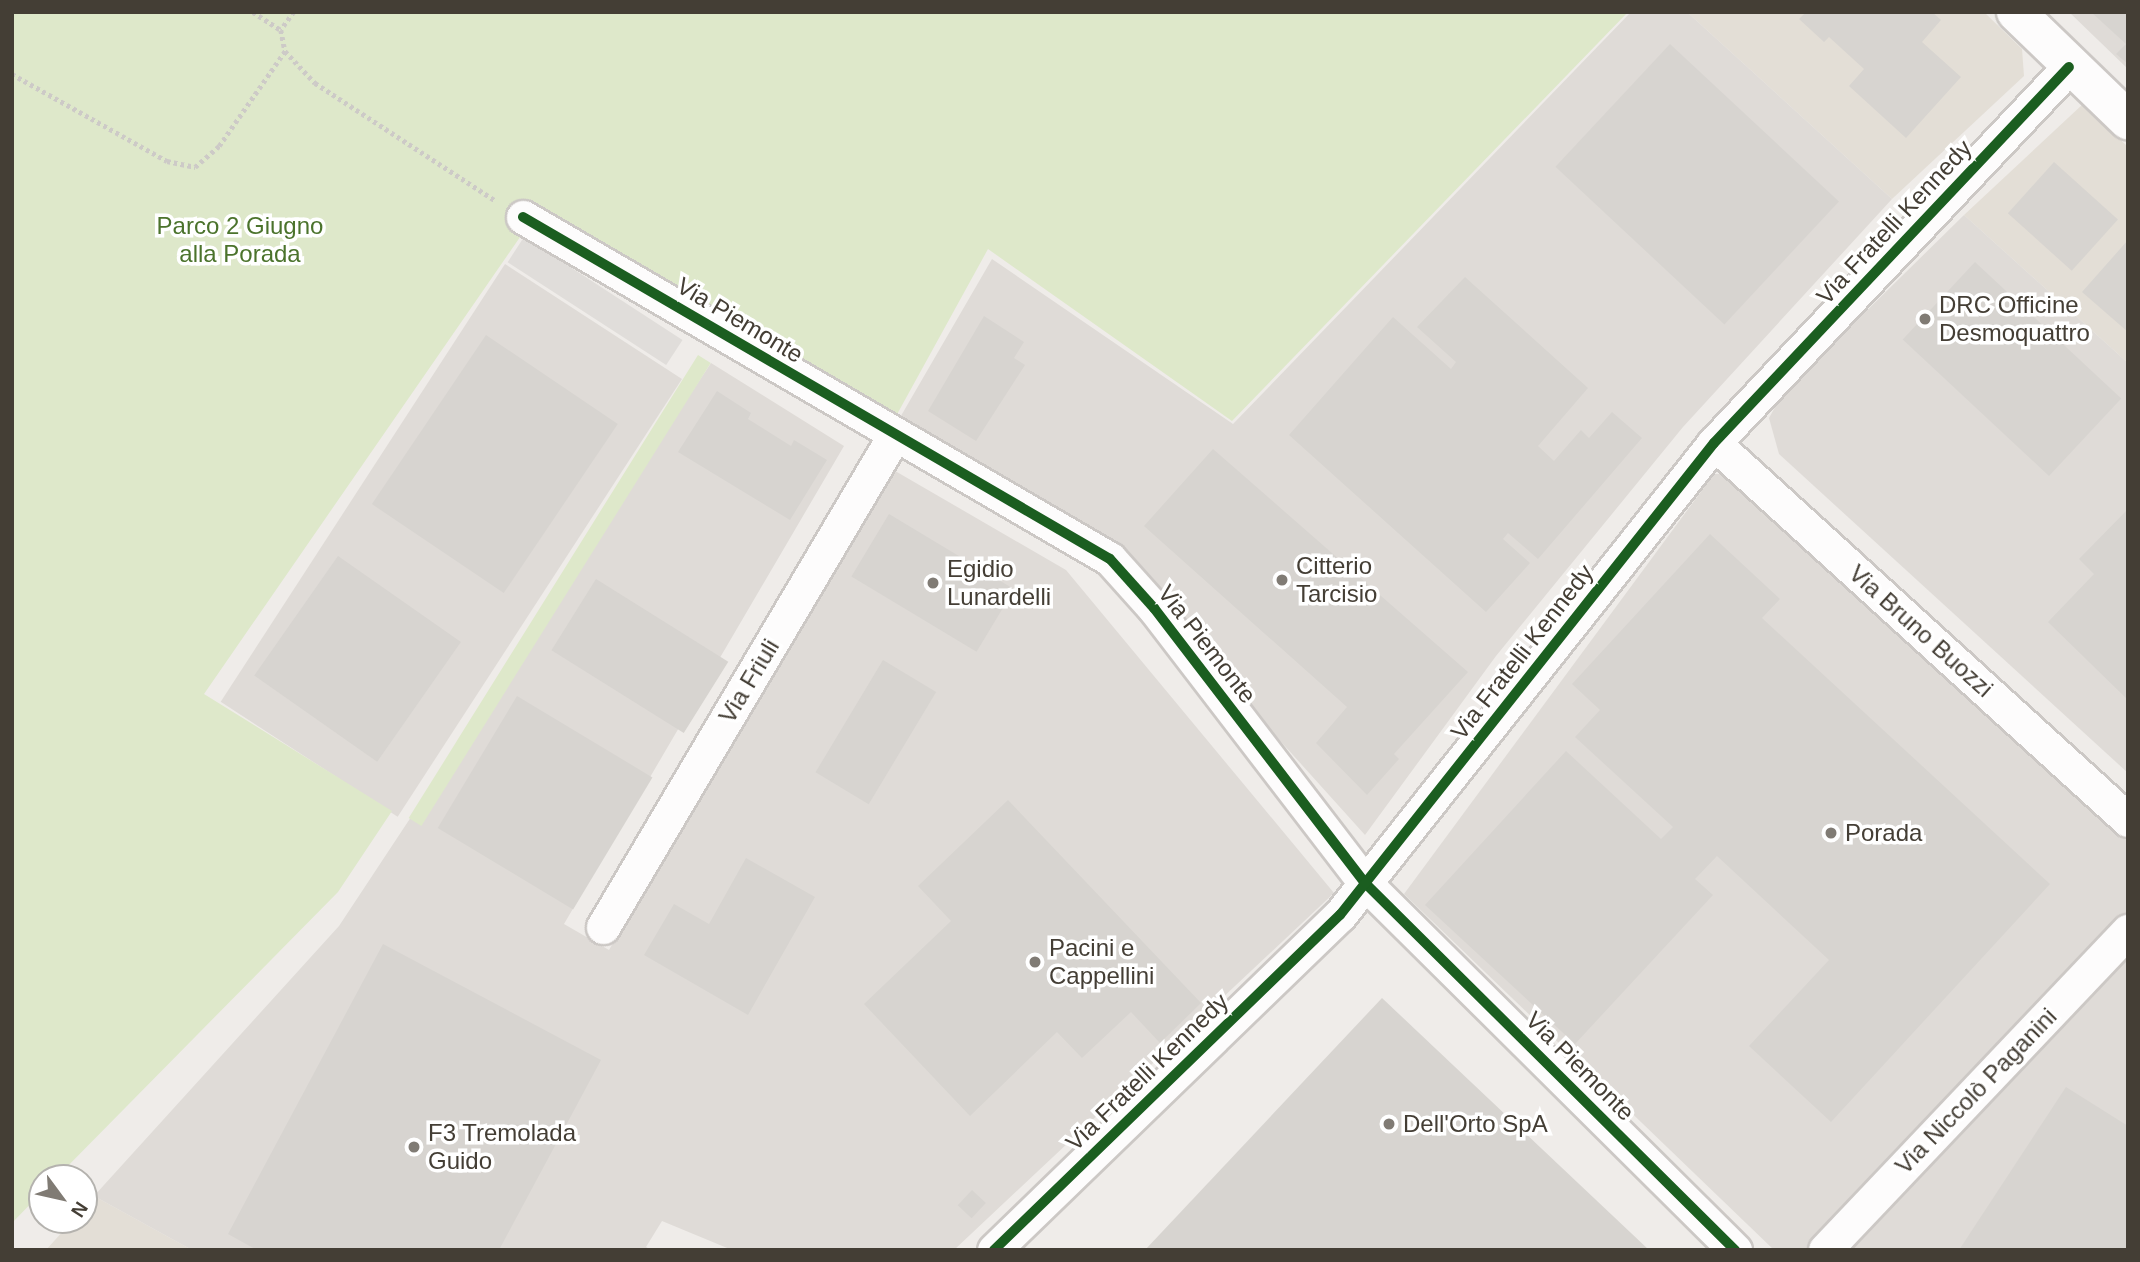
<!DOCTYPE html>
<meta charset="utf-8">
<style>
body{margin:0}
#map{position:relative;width:2140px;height:1262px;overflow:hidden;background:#efece9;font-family:Arial,sans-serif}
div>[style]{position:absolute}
.residential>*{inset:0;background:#e3ded6}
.industrial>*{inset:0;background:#dfdbd7;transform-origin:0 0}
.green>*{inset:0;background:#dee8ca;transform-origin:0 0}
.parking>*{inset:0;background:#e0ddda;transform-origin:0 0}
.building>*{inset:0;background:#d7d4d0;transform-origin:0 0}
.path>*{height:4.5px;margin-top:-2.25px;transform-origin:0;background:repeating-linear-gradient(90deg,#cdcac7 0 3.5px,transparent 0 7px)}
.roads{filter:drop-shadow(2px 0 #ccc8c5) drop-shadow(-2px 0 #ccc8c5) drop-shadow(0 2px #ccc8c5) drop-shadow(0 -2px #ccc8c5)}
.minor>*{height:33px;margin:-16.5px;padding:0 16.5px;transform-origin:16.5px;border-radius:16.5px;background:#fdfcfc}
.tertiary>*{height:38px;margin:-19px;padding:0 19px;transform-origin:19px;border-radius:19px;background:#fdfcfc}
.cycleway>*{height:10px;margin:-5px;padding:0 5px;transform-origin:5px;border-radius:5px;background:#1b5e20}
.dots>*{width:19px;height:19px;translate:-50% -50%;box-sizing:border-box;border:4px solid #fff;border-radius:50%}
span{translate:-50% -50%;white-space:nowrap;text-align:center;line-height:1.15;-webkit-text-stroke:7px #fff;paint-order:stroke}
.street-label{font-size:24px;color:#443e35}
.park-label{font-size:24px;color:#4b732c}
.poi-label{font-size:24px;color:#443e35}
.left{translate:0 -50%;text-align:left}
.frame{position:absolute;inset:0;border:14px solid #443e35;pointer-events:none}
.north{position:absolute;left:28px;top:1164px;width:70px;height:70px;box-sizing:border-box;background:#fff;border:2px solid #b4b2ae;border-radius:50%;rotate:123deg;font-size:19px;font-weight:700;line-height:28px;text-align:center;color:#443e35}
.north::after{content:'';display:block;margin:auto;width:24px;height:32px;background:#807b74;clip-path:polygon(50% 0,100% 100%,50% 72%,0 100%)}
</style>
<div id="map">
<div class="residential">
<i style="clip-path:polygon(1687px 12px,1984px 12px,2022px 49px,2024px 76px,1892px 199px)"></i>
<i style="clip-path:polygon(2083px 104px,2128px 147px,2128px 363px,1964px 215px)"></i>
<i style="clip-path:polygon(94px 1196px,192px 1250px,46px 1250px,73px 1220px,84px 1220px,84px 1208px)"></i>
</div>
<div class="industrial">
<i style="clip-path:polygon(1631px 12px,1687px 12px,1892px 199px,1683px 427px,1496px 656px,1365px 835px,1103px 544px,898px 421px,992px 259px,1233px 424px)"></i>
<i style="clip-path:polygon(2069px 12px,2128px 12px,2128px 69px)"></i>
<i style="clip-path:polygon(1964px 215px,2128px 363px,2128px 773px,1779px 454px,1769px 418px,1783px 393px)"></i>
<i style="left:505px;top:264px;width:211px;height:522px;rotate:33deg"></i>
<i style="clip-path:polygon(711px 363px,844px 446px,564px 924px,609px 950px,890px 468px,1066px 570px,1334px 893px,954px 1250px,732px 1250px,662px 1221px,646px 1247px,651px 1250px,192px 1250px,94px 1196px,339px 926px)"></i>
<i style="clip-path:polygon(1714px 474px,1729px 474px,2128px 842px,2128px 1250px,1774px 1250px,1404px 894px)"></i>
</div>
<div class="green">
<i style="clip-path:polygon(12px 12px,1628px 12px,1232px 421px,988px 249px,895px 418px,536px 214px,204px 694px,392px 811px,338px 892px,56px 1178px,42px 1178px,42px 1192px,12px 1223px)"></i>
<i style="left:698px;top:355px;width:15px;height:546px;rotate:32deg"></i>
</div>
<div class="parking">
<i style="left:524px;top:237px;width:189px;height:30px;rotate:33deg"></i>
</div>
<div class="building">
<i style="clip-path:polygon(1806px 12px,1932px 12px,1941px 20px,1922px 42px,1961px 77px,1906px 138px,1849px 86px,1864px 69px,1829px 37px,1824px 42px,1799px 19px)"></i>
<i style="clip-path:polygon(2091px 12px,2128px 12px,2128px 64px,2116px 54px,2126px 44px)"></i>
<i style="left:1670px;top:44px;width:231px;height:168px;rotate:43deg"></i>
<i style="left:2054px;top:162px;width:86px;height:69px;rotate:42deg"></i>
<i style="clip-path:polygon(2128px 240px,2128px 332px,2082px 292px)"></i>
<i style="left:1975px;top:262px;width:200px;height:106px;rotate:43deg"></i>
<i style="clip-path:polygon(1465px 277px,1588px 388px,1538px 446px,1554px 461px,1581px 430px,1589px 438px,1612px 412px,1642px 438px,1538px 559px,1508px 533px,1503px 539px,1530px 563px,1486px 612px,1289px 435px,1393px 317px,1451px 369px,1456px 362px,1417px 327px)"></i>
<i style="clip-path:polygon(984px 316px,1024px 342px,1014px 358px,1025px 365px,976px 441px,928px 411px)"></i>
<i style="left:486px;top:335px;width:159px;height:204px;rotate:34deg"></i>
<i style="clip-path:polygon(717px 391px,751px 413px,748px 419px,791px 446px,794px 440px,827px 460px,790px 520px,678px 452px)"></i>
<i style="clip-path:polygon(1213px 449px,1468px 672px,1394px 754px,1399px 759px,1367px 795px,1316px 743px,1347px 707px,1144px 526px)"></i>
<i style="clip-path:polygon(2128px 509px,2128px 700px,2048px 622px,2094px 574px,2079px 559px)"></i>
<i style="left:889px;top:514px;width:146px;height:73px;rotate:31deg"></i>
<i style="clip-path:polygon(1710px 534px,1780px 599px,1762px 618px,2050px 884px,1831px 1122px,1749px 1046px,1829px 960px,1717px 856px,1695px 879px,1713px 895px,1575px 1044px,1425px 905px,1566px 751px,1661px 839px,1673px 827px,1575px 737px,1600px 710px,1572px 684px)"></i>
<i style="left:338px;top:556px;width:150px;height:146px;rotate:35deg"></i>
<i style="left:596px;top:579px;width:156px;height:84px;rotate:32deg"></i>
<i style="left:883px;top:660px;width:62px;height:131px;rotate:31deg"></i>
<i style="left:517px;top:696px;width:158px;height:154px;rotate:31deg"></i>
<i style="clip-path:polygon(1008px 800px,1201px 1003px,1160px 1043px,1131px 1012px,1082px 1058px,1057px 1032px,970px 1116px,864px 1004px,951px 921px,918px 886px)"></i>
<i style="clip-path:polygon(746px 858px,815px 897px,748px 1015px,644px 955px,674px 904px,709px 924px)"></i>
<i style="clip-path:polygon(383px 944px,601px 1060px,499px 1250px,257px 1250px,228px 1234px)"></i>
<i style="clip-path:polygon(1382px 998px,1649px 1250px,1145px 1250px)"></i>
<i style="clip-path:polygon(2066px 1087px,2128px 1126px,2128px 1250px,1959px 1250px)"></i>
<i style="left:972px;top:1190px;width:19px;height:21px;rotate:43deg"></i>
</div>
<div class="path">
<i style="left:253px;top:12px;width:33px;rotate:33deg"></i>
<i style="left:294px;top:12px;width:22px;rotate:126deg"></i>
<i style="left:281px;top:30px;width:21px;rotate:79deg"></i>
<i style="left:285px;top:51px;width:44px;rotate:46.8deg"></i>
<i style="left:315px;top:83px;width:216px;rotate:33.1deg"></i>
<i style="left:12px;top:74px;width:178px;rotate:29.3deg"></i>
<i style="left:167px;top:161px;width:29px;rotate:12deg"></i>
<i style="left:195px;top:167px;width:32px;rotate:-41deg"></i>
<i style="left:219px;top:146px;width:116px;rotate:-55.2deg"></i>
</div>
<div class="roads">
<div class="minor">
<i style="left:523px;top:217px;width:679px;rotate:30.23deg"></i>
<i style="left:1110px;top:559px;width:66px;rotate:48.1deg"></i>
<i style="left:1154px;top:608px;width:348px;rotate:52.5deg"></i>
<i style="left:1366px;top:884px;width:520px;rotate:44.77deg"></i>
<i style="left:1714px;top:443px;width:560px;rotate:42.32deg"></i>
<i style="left:603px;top:927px;width:571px;rotate:-59.35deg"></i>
<i style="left:994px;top:1250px;width:482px;rotate:-44.1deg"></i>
<i style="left:1340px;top:915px;width:602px;rotate:-51.61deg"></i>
<i style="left:1714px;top:443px;width:517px;rotate:-46.65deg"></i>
<i style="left:1825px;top:1250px;width:440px;rotate:-46.5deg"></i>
</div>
<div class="tertiary">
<i style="left:2016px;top:12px;width:156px;rotate:44deg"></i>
</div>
</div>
<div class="cycleway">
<i style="left:523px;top:217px;width:679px;rotate:30.23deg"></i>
<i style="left:1110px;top:559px;width:66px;rotate:48.1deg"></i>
<i style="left:1154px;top:608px;width:348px;rotate:52.5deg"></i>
<i style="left:1366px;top:884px;width:520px;rotate:44.77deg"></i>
<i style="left:994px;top:1250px;width:482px;rotate:-44.1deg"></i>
<i style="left:1340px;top:915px;width:602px;rotate:-51.61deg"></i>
<i style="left:1714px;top:443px;width:517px;rotate:-46.65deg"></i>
</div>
<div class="dots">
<i style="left:1925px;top:319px;background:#807b74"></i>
<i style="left:1282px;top:580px;background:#807b74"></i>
<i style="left:933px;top:583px;background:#807b74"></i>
<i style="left:1831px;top:833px;background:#807b74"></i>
<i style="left:1035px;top:962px;background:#807b74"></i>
<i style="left:1389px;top:1124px;background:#807b74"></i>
<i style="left:414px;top:1147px;background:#807b74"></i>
</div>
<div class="street-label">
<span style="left:1894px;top:222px;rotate:-47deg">Via Fratelli Kennedy</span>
<span style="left:740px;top:320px;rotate:31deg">Via Piemonte</span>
<span style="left:1921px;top:631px;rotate:42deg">Via Bruno Buozzi</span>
<span style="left:1207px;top:644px;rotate:52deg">Via Piemonte</span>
<span style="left:1522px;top:652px;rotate:-52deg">Via Fratelli Kennedy</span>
<span style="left:749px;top:681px;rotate:-59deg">Via Friuli</span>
<span style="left:1580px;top:1066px;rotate:45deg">Via Piemonte</span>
<span style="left:1147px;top:1072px;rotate:-44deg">Via Fratelli Kennedy</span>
<span style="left:1976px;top:1091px;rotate:-46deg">Via Niccolò Paganini</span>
</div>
<div class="park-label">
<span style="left:240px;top:240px">Parco 2 Giugno<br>alla Porada</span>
</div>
<div class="poi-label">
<span class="left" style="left:1939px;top:319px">DRC Officine<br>Desmoquattro</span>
<span class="left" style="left:1296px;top:580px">Citterio<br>Tarcisio</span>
<span class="left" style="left:947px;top:583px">Egidio<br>Lunardelli</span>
<span class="left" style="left:1845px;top:833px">Porada</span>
<span class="left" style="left:1049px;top:962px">Pacini e<br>Cappellini</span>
<span class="left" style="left:1403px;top:1124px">Dell'Orto SpA</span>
<span class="left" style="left:428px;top:1147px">F3 Tremolada<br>Guido</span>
</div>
<div class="frame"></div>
<div class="north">N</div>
</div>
